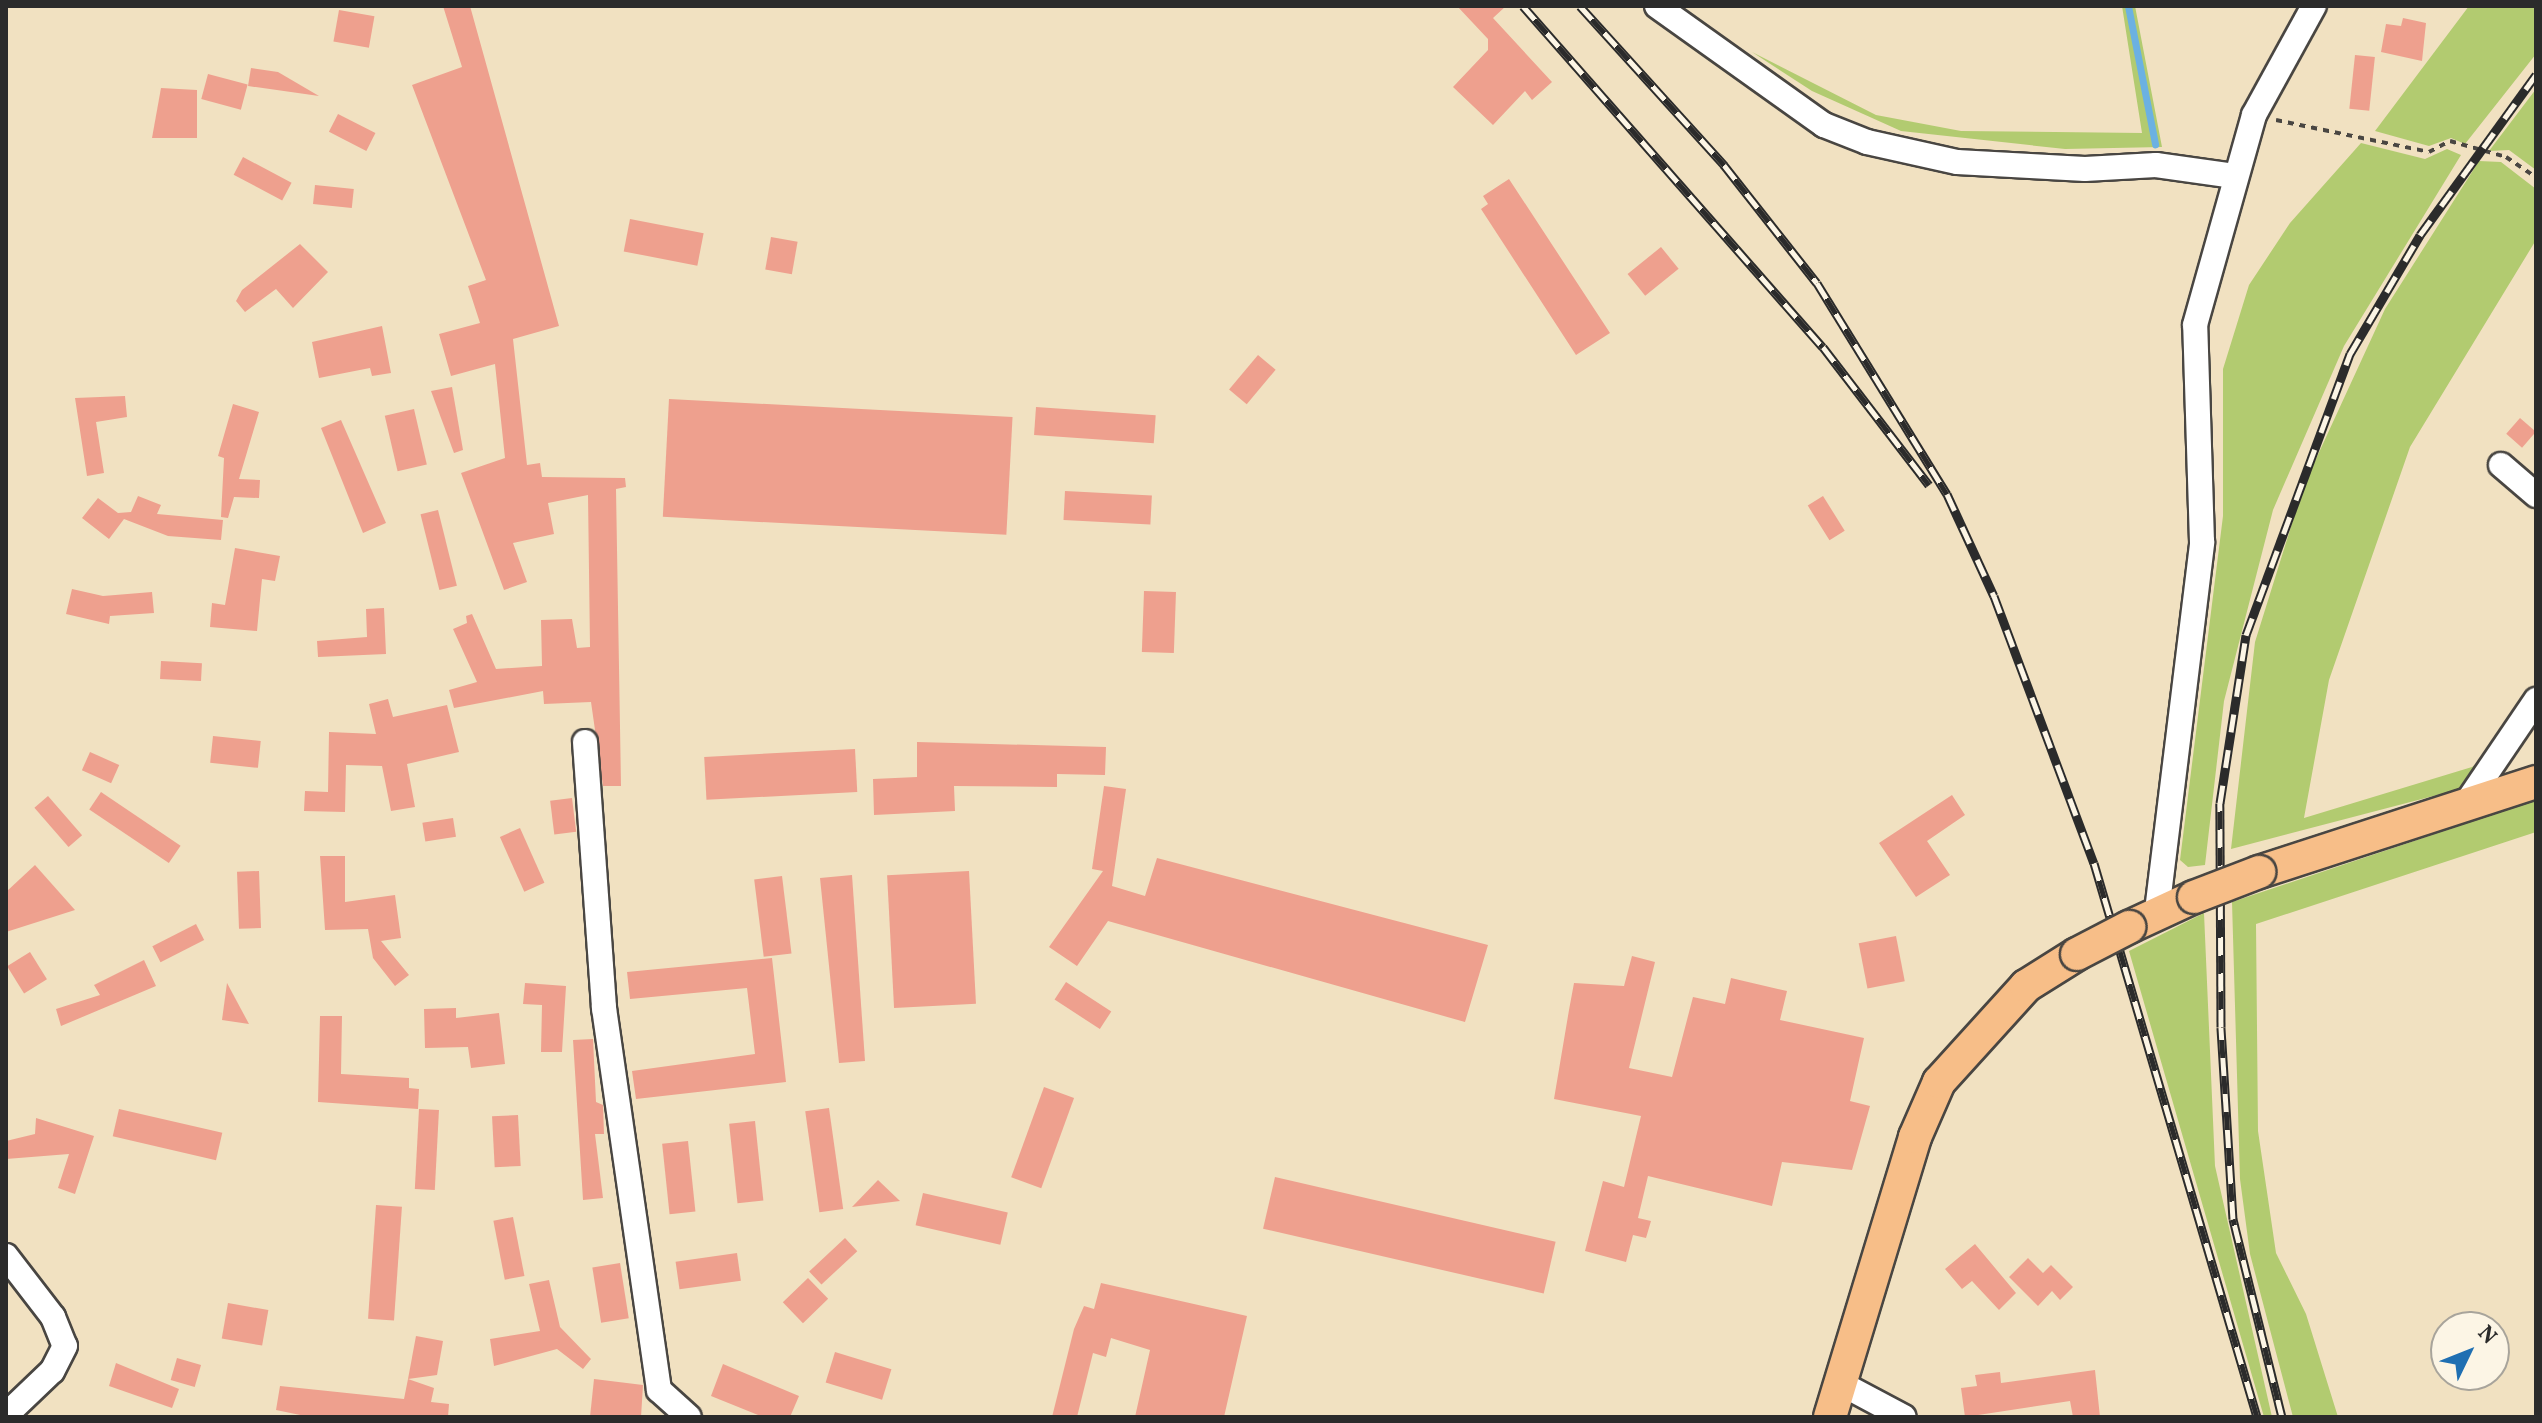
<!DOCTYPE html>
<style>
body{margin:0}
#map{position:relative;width:2542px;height:1423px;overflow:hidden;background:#f1e1c1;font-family:Vollkorn,serif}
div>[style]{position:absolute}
.green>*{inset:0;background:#b2cb70}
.stream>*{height:7px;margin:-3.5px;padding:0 3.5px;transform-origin:3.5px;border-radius:3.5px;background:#6bb1e2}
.building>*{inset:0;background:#eea08e;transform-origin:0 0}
.path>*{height:4px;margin-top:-2px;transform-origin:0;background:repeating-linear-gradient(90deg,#494642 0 6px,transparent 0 12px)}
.roads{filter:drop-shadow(2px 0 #494642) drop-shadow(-2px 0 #494642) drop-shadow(0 2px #494642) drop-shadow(0 -2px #494642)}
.minor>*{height:24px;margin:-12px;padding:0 12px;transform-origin:12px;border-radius:12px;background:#fff}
.major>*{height:32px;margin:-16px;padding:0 16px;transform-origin:16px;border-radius:16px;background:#f7be88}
.rail>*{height:9px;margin-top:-4.5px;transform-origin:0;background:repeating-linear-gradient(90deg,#fcf5e5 0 18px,#2b2b2b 0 36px);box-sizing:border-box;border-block:2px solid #2b2b2b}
.bridges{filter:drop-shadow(2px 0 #494642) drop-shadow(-2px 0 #494642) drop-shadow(0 2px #494642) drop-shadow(0 -2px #494642)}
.major-bridge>*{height:32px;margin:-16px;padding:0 16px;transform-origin:16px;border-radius:16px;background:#f7be88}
span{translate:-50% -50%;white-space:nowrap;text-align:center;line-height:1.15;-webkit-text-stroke:8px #fcf5e5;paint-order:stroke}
.frame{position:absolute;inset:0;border:8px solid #2b2b2b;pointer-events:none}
.north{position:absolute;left:2430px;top:1311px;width:80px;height:80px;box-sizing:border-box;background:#fcf5e5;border:2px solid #a8a49b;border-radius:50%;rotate:47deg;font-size:22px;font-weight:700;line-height:32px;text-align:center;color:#2b2b2b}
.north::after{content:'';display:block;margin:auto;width:28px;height:36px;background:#1f6fb2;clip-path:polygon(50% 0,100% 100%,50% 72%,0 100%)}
</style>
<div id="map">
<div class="green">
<i style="clip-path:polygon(2122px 6px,2135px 6px,2162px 147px,2065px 149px,1901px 131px,1812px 91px,1752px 52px,1876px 115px,1961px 131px,2142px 133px)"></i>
<i style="clip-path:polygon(2469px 6px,2536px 6px,2536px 54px,2465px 144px,2451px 138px,2429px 146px,2375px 131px)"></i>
<i style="clip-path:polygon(2536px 89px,2536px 170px,2509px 150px,2489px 151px)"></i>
<i style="clip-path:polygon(2361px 143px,2425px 159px,2447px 149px,2461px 155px,2344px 346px,2273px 510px,2224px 701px,2205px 865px,2188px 867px,2180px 860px,2223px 516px,2223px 369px,2249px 285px,2290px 223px)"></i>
<i style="clip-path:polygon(2479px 161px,2501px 162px,2536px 189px,2536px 240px,2410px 447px,2329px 680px,2304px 818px,2472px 767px,2507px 742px,2464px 788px,2231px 849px,2255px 642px,2304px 485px,2385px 309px)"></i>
<i style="clip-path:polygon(2536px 800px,2536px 832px,2256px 924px,2258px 1131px,2276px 1253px,2306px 1314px,2338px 1417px,2293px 1417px,2250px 1254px,2240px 1179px,2232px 902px)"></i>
<i style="clip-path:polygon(2204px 913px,2215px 1166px,2272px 1417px,2264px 1417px,2129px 951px)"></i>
</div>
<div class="stream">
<i style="left:2128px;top:6px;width:141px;rotate:78.9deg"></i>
</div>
<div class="building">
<i style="clip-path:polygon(443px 6px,470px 6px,559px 326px,513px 339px,527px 465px,540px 463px,542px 477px,625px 478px,626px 487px,616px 489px,621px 786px,603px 786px,591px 702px,544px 704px,543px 691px,454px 708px,449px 690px,477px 682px,453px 629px,467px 623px,466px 616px,472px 614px,496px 669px,542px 666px,541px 620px,572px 619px,577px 648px,590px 647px,588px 495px,548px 503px,554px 534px,513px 543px,527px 582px,504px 590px,461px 473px,505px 458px,495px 364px,451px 376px,439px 334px,480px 323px,468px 286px,486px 280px,412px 85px,462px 67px)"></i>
<i style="clip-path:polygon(1457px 6px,1506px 6px,1493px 18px,1552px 82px,1532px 100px,1525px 91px,1493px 125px,1453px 87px,1488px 50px,1488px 39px)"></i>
<i style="left:339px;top:10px;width:36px;height:32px;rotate:10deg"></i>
<i style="clip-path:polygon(2403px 18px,2426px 23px,2422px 61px,2381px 52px,2386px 24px,2401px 26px)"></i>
<i style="left:2355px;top:55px;width:20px;height:54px;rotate:6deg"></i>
<i style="clip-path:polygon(251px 68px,278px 72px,319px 96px,248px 86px)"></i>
<i style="left:208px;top:74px;width:41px;height:26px;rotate:15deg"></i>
<i style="clip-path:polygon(161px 88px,197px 90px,197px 138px,152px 138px)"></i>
<i style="left:338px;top:114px;width:42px;height:20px;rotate:27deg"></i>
<i style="left:243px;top:157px;width:55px;height:20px;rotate:28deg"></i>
<i style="clip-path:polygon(1509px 179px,1610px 333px,1576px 355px,1481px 209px,1488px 204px,1483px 196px)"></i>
<i style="left:315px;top:185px;width:39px;height:19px;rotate:6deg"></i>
<i style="left:630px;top:219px;width:75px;height:33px;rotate:11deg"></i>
<i style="left:771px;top:237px;width:27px;height:33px;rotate:10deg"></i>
<i style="clip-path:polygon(300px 244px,328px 272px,293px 308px,276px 289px,245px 312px,236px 301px,242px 290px)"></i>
<i style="left:1661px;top:247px;width:28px;height:43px;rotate:51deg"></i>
<i style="clip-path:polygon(382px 326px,391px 373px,372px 376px,370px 368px,319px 378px,312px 342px)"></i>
<i style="left:1258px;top:355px;width:23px;height:45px;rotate:40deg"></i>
<i style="clip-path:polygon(452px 387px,463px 450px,454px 453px,431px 391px)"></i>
<i style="clip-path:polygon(125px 396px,127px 417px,96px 422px,104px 473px,87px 476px,75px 398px)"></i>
<i style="left:669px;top:399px;width:344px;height:118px;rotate:3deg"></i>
<i style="clip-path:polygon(233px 404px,259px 412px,239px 479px,260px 480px,259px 498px,234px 497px,228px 518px,221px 517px,224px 458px,218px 456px)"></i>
<i style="left:1036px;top:407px;width:120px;height:28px;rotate:4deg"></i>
<i style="left:414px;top:409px;width:57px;height:30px;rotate:77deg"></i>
<i style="left:2520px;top:418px;width:21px;height:21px;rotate:41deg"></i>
<i style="clip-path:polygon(341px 420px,386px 523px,363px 533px,321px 428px)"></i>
<i style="left:1065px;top:491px;width:87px;height:29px;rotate:3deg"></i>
<i style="clip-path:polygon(138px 496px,161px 505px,157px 514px,223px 520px,221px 540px,168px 536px,124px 519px,109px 539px,82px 518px,98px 498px,118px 513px,131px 512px)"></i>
<i style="left:1823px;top:496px;width:41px;height:18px;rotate:58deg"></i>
<i style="left:438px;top:510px;width:78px;height:18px;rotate:76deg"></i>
<i style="clip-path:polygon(235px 548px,280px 556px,275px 581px,262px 579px,257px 631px,210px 627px,212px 603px,225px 605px)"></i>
<i style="clip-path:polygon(72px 589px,103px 596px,152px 592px,154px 613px,110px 616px,109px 624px,66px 614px)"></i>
<i style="left:1144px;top:591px;width:32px;height:61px;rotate:2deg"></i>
<i style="clip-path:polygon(384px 608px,386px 654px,318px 657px,317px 641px,367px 637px,366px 609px)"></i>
<i style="left:161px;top:661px;width:41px;height:18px;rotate:3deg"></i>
<i style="clip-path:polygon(388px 699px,393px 717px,447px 705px,459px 752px,407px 764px,415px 807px,391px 811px,382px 766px,346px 765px,345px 812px,304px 811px,305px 791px,328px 792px,329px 732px,376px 734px,369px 704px)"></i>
<i style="left:213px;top:736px;width:48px;height:27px;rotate:6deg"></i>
<i style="clip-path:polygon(917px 742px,1106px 747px,1105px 775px,1057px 774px,1057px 787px,954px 786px,955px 811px,874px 815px,873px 779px,917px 777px)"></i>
<i style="left:855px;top:749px;width:43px;height:151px;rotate:87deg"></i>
<i style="left:90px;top:752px;width:32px;height:20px;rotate:24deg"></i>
<i style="clip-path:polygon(1104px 786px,1126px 789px,1112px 886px,1145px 896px,1157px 858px,1488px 945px,1465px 1022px,1108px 921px,1077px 966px,1049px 947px,1103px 871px,1092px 869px)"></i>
<i style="left:101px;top:792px;width:96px;height:21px;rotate:34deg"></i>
<i style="clip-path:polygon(1952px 795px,1965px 815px,1927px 841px,1950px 875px,1916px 897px,1879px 843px)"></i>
<i style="left:48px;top:796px;width:52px;height:18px;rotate:49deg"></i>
<i style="left:572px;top:798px;width:34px;height:22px;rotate:83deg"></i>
<i style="left:453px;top:818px;width:19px;height:31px;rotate:81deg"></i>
<i style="left:520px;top:828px;width:60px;height:22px;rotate:66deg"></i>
<i style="clip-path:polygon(320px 856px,345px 856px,345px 902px,395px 895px,401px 938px,381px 941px,409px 975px,395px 986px,373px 958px,368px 929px,325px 930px)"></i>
<i style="clip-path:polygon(35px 865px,75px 910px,6px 932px,6px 892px)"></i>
<i style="left:259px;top:871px;width:57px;height:22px;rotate:88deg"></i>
<i style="left:969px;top:871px;width:133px;height:82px;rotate:87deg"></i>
<i style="clip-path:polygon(852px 875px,865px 1061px,839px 1063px,820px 878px)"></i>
<i style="left:782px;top:876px;width:78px;height:28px;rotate:83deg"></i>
<i style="left:196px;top:924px;width:18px;height:49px;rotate:63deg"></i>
<i style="left:1896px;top:936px;width:46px;height:38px;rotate:79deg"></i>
<i style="left:30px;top:952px;width:32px;height:27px;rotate:58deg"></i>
<i style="clip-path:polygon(1632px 956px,1655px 962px,1629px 1068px,1672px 1077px,1693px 997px,1725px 1004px,1731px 978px,1787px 991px,1780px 1020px,1864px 1038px,1850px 1101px,1870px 1106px,1852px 1170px,1782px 1162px,1772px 1206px,1648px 1176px,1638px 1218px,1651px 1221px,1646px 1238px,1633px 1235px,1626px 1262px,1585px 1251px,1603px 1181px,1624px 1187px,1641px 1116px,1554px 1099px,1569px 1010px,1574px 983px,1624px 986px)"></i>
<i style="clip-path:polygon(772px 958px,786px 1082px,636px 1099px,632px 1071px,755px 1054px,747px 988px,630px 999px,627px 972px)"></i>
<i style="clip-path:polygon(144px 960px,156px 986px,61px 1026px,56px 1009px,100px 995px,94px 985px)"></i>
<i style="left:1066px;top:982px;width:54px;height:21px;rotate:33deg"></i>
<i style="clip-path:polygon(227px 983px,249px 1024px,222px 1020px)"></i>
<i style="clip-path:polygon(525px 983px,566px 986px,562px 1052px,541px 1052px,542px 1005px,523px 1004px)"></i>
<i style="clip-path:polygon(456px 1008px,456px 1018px,499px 1013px,505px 1064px,471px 1068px,468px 1047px,425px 1048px,424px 1009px)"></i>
<i style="clip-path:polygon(320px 1016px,342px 1016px,341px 1074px,409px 1078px,409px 1088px,419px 1089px,418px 1109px,318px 1102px)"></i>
<i style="clip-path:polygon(593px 1039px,596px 1102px,603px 1105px,604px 1134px,595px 1134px,603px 1198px,583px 1200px,573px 1040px)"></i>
<i style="left:1044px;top:1087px;width:32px;height:96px;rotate:20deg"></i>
<i style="left:829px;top:1108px;width:102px;height:24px;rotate:82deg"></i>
<i style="left:119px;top:1109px;width:106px;height:28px;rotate:13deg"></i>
<i style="left:419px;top:1109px;width:20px;height:80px;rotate:3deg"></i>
<i style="left:518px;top:1115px;width:51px;height:26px;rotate:87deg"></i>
<i style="clip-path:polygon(36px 1118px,94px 1136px,75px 1194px,58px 1188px,69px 1154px,6px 1159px,6px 1141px,35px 1134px)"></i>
<i style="left:755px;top:1121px;width:80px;height:26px;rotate:84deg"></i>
<i style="left:688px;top:1141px;width:71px;height:26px;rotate:84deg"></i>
<i style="left:1275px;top:1177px;width:288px;height:53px;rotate:13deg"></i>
<i style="clip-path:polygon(878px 1180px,900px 1201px,852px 1207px)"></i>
<i style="left:923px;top:1193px;width:87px;height:33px;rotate:13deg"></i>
<i style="left:376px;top:1205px;width:26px;height:114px;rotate:4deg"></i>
<i style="left:513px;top:1217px;width:60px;height:20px;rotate:79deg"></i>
<i style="left:845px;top:1238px;width:18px;height:49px;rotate:47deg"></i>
<i style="clip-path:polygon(1975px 1244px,2016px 1293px,1999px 1310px,1972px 1281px,1962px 1289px,1945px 1269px)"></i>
<i style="left:737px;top:1253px;width:28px;height:62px;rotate:82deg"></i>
<i style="clip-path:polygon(2028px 1258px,2043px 1273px,2051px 1265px,2073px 1287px,2060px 1300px,2052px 1291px,2038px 1306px,2009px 1277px)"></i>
<i style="left:620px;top:1263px;width:56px;height:28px;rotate:81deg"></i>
<i style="left:808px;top:1278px;width:29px;height:35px;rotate:46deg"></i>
<i style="clip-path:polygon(549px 1280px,560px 1327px,591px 1359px,583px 1369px,557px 1349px,494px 1366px,490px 1339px,540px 1331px,529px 1284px)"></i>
<i style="clip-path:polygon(1101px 1283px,1247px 1316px,1224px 1417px,1135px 1417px,1150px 1350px,1111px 1338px,1106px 1357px,1093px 1353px,1077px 1417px,1052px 1417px,1074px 1329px,1084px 1306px,1094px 1309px)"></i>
<i style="left:228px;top:1303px;width:41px;height:36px;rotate:10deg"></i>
<i style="clip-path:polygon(416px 1336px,443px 1341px,437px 1375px,408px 1379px)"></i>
<i style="left:835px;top:1352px;width:59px;height:32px;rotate:17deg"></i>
<i style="left:177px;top:1358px;width:25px;height:23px;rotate:16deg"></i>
<i style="clip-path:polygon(116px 1363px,179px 1389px,172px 1408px,109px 1386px)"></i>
<i style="clip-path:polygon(723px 1364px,799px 1396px,790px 1417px,763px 1417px,711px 1396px)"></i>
<i style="clip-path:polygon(2095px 1370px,2100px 1417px,2073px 1417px,2070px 1401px,1965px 1417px,1961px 1388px,1977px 1386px,1975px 1375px,2000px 1372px,2001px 1383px)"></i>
<i style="clip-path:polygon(408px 1379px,434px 1388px,431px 1402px,449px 1404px,448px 1417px,310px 1417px,276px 1410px,280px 1386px,404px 1399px)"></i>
<i style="clip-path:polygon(594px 1379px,643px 1385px,641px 1417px,590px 1417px)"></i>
</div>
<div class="path">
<i style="left:2276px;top:120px;width:156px;rotate:11.8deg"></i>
<i style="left:2429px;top:152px;width:24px;rotate:-28deg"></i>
<i style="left:2450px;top:141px;width:58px;rotate:15.9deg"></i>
<i style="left:2506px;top:157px;width:36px;rotate:34deg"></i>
</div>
<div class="roads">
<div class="minor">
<i style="left:1657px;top:6px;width:205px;rotate:35.5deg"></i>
<i style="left:1824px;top:125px;width:46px;rotate:21.6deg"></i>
<i style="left:1867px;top:142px;width:92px;rotate:12.5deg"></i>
<i style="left:1957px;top:162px;width:128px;rotate:3.1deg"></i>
<i style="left:2085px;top:169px;width:71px;rotate:-3.2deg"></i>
<i style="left:2156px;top:165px;width:79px;rotate:8deg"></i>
<i style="left:2501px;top:465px;width:46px;rotate:40.6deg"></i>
<i style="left:585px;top:742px;width:267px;rotate:85.9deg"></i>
<i style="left:604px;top:1008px;width:386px;rotate:81.8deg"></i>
<i style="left:659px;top:1390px;width:40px;rotate:42deg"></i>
<i style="left:2465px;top:805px;width:127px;rotate:-55.9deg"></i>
<i style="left:2157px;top:911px;width:372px;rotate:-83deg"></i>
<i style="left:2202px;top:542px;width:217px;rotate:-91.8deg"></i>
<i style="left:2195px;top:325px;width:218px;rotate:-74.3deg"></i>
<i style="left:2254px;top:115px;width:124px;rotate:-61.2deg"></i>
<i style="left:6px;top:1256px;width:77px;rotate:52.4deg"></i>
<i style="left:53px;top:1317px;width:31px;rotate:68deg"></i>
<i style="left:65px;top:1346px;width:28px;rotate:117deg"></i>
<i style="left:52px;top:1371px;width:64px;rotate:136.3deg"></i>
<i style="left:1840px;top:1383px;width:72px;rotate:28deg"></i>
</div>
<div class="major">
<i style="left:2259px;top:872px;width:291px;rotate:-18deg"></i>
<i style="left:2129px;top:927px;width:72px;rotate:-24.8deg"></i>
<i style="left:1830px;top:1417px;width:293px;rotate:-73.1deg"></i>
<i style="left:1915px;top:1137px;width:60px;rotate:-66.4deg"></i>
<i style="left:1939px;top:1082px;width:130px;rotate:-47.8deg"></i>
<i style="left:2026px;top:986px;width:60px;rotate:-32.1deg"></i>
</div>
</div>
<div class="rail">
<i style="left:1523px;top:6px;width:454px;rotate:48.7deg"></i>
<i style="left:1823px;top:347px;width:174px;rotate:52.5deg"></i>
<i style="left:1580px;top:6px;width:215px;rotate:47.8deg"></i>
<i style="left:1724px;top:165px;width:150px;rotate:51.8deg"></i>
<i style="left:1817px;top:283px;width:248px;rotate:58.4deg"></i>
<i style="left:1947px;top:494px;width:112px;rotate:65.3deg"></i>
<i style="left:1994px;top:596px;width:285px;rotate:69.5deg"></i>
<i style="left:2094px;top:863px;width:577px;rotate:73.6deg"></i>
<i style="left:2282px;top:1417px;width:204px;rotate:-103.9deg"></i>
<i style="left:2233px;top:1219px;width:192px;rotate:-93.6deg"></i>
<i style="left:2221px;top:1027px;width:224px;rotate:-90.3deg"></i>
<i style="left:2220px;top:803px;width:170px;rotate:-81.2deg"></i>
<i style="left:2246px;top:635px;width:300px;rotate:-69.7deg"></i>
<i style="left:2350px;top:354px;width:138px;rotate:-59.5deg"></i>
<i style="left:2420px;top:235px;width:198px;rotate:-54.1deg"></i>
</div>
<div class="bridges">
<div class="major-bridge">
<i style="left:2194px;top:897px;width:70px;rotate:-21deg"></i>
<i style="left:2077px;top:954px;width:59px;rotate:-27.4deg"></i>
</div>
</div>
<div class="frame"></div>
<div class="north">N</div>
</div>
